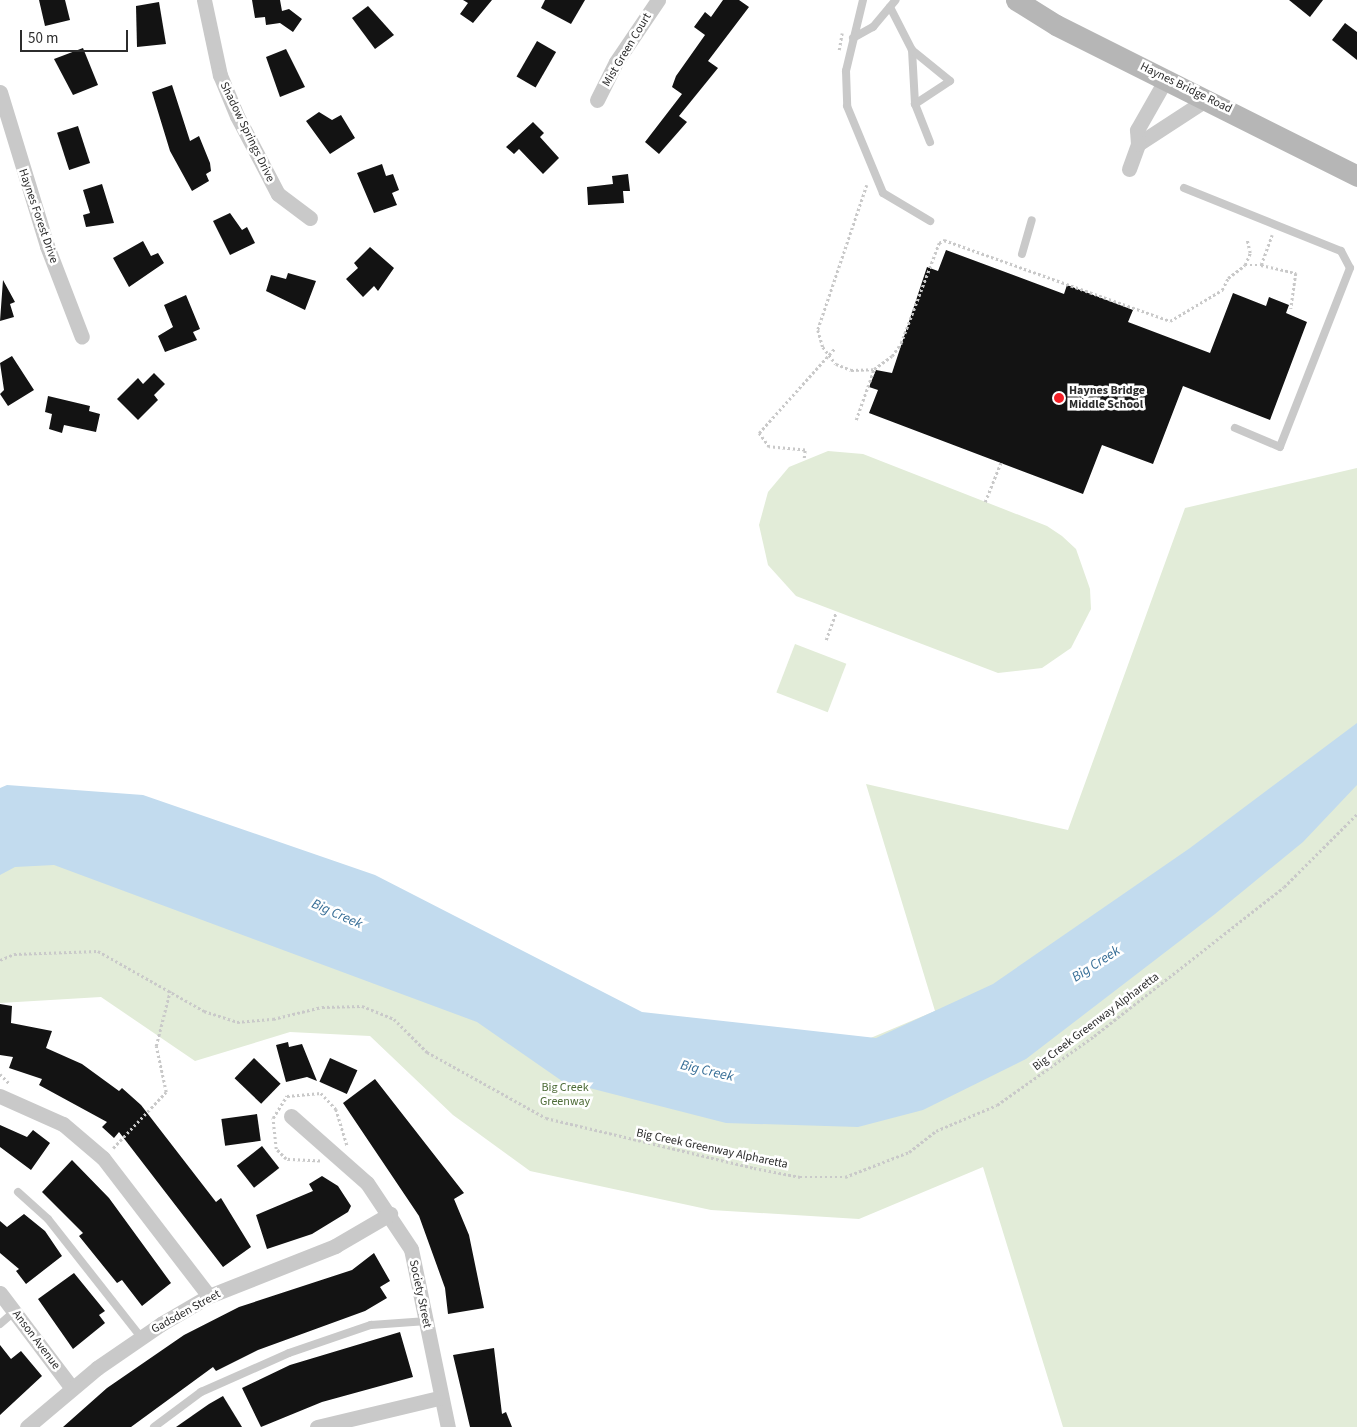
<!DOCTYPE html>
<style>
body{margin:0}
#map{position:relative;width:1357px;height:1427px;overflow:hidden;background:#fff;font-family:"Source Sans 3",sans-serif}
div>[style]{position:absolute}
.green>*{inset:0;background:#e2ecd8;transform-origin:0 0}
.water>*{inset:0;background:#c2dbee}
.building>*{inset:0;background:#131313;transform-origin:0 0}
.path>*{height:2.5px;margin-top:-1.25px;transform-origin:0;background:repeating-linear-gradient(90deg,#c9c9c9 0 2.5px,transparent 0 5px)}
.lane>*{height:8px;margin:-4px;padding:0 4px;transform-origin:4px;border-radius:4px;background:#c9c9c9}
.street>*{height:15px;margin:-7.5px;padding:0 7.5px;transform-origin:7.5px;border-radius:7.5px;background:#c9c9c9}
.secondary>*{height:21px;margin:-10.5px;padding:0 10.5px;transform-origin:10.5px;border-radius:10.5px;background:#b6b6b6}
.dots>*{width:14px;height:14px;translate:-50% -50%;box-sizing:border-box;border:2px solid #fff;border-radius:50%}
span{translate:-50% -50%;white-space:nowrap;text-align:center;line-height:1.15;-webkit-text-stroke:5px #fff;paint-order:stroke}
.street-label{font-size:12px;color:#2c2c2c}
.poi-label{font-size:12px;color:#2c2c2c;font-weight:700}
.left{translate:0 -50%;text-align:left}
.park-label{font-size:12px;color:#4d6b37}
.water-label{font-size:14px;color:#346c95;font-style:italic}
.scale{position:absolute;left:20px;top:30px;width:108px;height:22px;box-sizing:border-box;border:2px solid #2c2c2c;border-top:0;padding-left:6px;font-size:15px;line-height:18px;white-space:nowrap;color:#2c2c2c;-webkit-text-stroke:4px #fff;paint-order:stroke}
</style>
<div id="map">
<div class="green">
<i style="clip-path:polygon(828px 451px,863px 454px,1047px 526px,1062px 536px,1076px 549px,1090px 589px,1091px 609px,1071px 648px,1042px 668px,998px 673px,796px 596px,768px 565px,759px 525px,768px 492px,789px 467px)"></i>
<i style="clip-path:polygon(1357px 468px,1357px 1427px,1063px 1427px,983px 1167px,859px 1219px,711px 1210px,530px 1171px,453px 1115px,370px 1036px,290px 1032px,195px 1061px,101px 997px,0 1003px,0 867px,71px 847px,742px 1092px,935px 1011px,866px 784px,1068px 830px,1185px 508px)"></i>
<i style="left:795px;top:644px;width:55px;height:52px;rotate:21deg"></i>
</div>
<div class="water">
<i style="clip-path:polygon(1357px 723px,1357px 785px,1303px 842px,1215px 914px,1026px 1059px,923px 1110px,858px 1127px,726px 1123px,562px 1081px,477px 1022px,54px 865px,15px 867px,0 875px,0 788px,7px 785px,143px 795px,375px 875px,642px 1012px,876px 1038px,993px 984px,1190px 848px)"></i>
</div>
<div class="building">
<i style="clip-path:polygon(39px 0,65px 0,70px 20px,45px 26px)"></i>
<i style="clip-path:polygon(252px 0,280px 0,282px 11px,289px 9px,302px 19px,293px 32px,280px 23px,266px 25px,265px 17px,255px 18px)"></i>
<i style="clip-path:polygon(463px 0,492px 0,473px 23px,460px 14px,468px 3px)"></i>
<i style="clip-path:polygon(545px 0,585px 0,571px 24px,541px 8px)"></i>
<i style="clip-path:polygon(723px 0,739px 0,749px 7px,708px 61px,718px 68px,679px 116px,687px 122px,659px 154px,645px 142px,682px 94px,672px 87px,676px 76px,705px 35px,694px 27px,705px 12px,711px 17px)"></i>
<i style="clip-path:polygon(1289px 0,1323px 0,1310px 17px)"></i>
<i style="clip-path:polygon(159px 2px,166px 44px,137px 47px,136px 6px)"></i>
<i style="clip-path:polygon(368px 6px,394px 35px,375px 49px,352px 18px)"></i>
<i style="clip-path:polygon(1345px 23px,1357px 32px,1357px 60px,1332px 40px)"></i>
<i style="left:537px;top:41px;width:22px;height:41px;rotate:30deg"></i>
<i style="clip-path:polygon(83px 48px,98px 85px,73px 95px,54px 59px)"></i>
<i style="clip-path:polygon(286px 49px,305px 87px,280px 97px,266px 57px)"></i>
<i style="clip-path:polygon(172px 85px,190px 141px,199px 136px,210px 163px,211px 171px,206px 174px,209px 181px,192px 191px,170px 151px,152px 92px)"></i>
<i style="clip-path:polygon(319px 112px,332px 120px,341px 115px,355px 138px,330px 154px,306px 121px)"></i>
<i style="clip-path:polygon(533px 122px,544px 133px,540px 137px,559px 158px,543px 174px,519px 149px,514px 154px,506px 147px)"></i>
<i style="left:78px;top:126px;width:39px;height:22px;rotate:72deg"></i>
<i style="clip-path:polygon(382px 164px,386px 176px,393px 174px,399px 190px,392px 193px,397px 205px,374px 213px,357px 173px)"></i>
<i style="clip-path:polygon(628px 174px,630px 191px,623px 191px,624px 203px,588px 205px,587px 187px,613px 184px,612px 176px)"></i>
<i style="clip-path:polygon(102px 184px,114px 223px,86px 227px,83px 215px,90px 213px,83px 190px)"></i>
<i style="clip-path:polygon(230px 213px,242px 230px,247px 227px,255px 243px,230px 255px,213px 221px)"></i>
<i style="clip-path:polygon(143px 241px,151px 256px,158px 253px,164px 263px,129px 287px,113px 258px)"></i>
<i style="clip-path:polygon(370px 247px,394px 268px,378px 291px,374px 286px,363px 297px,346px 279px,358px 268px,354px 263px)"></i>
<i style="clip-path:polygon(946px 250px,1064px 294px,1067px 285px,1133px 310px,1128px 322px,1210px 353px,1233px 293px,1266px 306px,1269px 297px,1289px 305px,1286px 313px,1307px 322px,1270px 420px,1183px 386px,1153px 464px,1102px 445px,1083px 494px,869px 413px,878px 390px,869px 387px,876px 370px,892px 373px,927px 267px,938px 271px)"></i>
<i style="clip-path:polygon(288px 273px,316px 281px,305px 310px,266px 291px,271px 275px,286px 279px)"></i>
<i style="clip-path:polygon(3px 280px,15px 302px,10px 304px,14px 317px,0 321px)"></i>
<i style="clip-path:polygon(186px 295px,200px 329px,193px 332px,197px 340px,165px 352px,158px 336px,173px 327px,164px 305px)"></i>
<i style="clip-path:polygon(12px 356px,34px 390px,8px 406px,0 394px,4px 390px,0 363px)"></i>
<i style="clip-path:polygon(154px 373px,165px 384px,154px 395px,158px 400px,138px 420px,117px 399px,138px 378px,143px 384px)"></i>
<i style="clip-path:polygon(48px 396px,90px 406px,89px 411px,100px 414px,96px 432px,64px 425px,62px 433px,49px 429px,52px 414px,45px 412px)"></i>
<i style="clip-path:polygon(0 1004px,12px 1006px,11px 1023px,52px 1031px,46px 1048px,82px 1064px,119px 1091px,122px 1088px,141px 1105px,216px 1202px,221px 1198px,251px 1247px,223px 1267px,119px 1132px,114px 1138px,102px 1127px,107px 1122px,39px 1085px,42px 1079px,9px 1068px,13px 1057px,0 1055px)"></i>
<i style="clip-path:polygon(288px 1042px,289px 1047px,302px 1044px,317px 1081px,307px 1077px,286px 1082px,276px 1045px)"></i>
<i style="left:254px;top:1058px;width:37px;height:28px;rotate:44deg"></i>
<i style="left:330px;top:1058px;width:30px;height:26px;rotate:24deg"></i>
<i style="clip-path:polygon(375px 1079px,464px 1193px,454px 1199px,469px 1235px,484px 1308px,448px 1314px,445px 1288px,419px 1216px,343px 1103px)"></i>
<i style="left:257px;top:1114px;width:27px;height:36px;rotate:82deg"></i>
<i style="clip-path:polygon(0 1125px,27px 1137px,33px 1130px,50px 1143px,31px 1170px,0 1147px)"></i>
<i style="left:262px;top:1146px;width:28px;height:32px;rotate:52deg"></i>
<i style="clip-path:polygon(72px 1160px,109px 1198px,171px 1283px,142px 1306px,122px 1280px,117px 1283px,79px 1236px,83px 1233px,42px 1192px)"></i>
<i style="clip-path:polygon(322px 1176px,338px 1186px,351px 1206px,348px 1212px,312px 1234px,267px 1249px,256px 1215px,313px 1191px,309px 1184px)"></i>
<i style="clip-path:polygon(24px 1214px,45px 1231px,62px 1256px,26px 1284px,16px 1271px,19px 1269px,0 1253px,0 1221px,7px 1227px)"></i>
<i style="clip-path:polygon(374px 1253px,390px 1281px,380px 1287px,387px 1298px,365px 1311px,258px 1350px,216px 1371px,213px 1367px,131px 1427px,63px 1427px,107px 1388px,184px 1335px,239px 1307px,352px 1270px)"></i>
<i style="clip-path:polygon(74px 1273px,105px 1311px,99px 1315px,105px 1323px,73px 1349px,38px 1299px)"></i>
<i style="clip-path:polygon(400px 1332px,413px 1377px,322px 1402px,261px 1427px,242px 1388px,290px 1365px)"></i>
<i style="clip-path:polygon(0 1345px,11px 1359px,21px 1351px,42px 1376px,0 1415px)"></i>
<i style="clip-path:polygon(494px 1348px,502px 1414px,506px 1412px,512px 1427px,470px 1427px,453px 1355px)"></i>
<i style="clip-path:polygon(223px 1396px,242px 1427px,176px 1427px,209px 1404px)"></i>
</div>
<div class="path">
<i style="left:839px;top:50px;width:17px;rotate:-80deg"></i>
<i style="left:867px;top:185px;width:153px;rotate:108.7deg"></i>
<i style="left:818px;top:330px;width:18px;rotate:74deg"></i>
<i style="left:823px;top:347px;width:21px;rotate:53deg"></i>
<i style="left:836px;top:364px;width:16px;rotate:22deg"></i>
<i style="left:851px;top:370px;width:23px;rotate:-2deg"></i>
<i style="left:1245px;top:265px;width:13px;rotate:-67deg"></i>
<i style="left:1250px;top:253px;width:13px;rotate:-103deg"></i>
<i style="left:1261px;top:265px;width:36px;rotate:13deg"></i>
<i style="left:1296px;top:273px;width:36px;rotate:98deg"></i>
<i style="left:856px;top:420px;width:54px;rotate:-70.6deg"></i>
<i style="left:874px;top:369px;width:22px;rotate:-36deg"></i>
<i style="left:892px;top:356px;width:16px;rotate:-55deg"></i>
<i style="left:901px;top:343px;width:107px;rotate:-69.2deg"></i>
<i style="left:939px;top:243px;width:6px;rotate:-31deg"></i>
<i style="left:944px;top:240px;width:240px;rotate:19.7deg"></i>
<i style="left:1170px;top:321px;width:61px;rotate:-30.8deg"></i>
<i style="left:1222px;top:290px;width:13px;rotate:-63deg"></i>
<i style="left:1228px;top:278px;width:21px;rotate:-37deg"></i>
<i style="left:1245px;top:265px;width:16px"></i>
<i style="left:1261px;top:265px;width:32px;rotate:-70deg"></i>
<i style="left:804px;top:458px;width:8px;rotate:-83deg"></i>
<i style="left:805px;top:450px;width:36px;rotate:-175deg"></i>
<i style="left:769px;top:447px;width:17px;rotate:-126deg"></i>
<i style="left:759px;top:433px;width:113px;rotate:-48.2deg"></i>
<i style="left:985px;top:502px;width:43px;rotate:-68.2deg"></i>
<i style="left:826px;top:640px;width:29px;rotate:-70deg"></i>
<i style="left:0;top:960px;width:15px;rotate:-23deg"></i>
<i style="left:14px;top:954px;width:84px;rotate:-2deg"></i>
<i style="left:98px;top:951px;width:122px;rotate:29.5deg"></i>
<i style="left:204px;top:1011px;width:35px;rotate:18deg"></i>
<i style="left:237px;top:1022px;width:36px;rotate:-5deg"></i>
<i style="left:273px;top:1019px;width:50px;rotate:-13.8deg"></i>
<i style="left:322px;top:1007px;width:40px;rotate:-1.4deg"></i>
<i style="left:362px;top:1006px;width:35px;rotate:22deg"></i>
<i style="left:394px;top:1019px;width:47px;rotate:45deg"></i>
<i style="left:427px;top:1052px;width:136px;rotate:29deg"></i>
<i style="left:546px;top:1118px;width:214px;rotate:13.5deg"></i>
<i style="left:754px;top:1168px;width:47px;rotate:11.1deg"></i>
<i style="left:800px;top:1177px;width:45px"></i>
<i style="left:845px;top:1177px;width:69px;rotate:-21.3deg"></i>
<i style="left:909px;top:1152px;width:34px;rotate:-38deg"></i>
<i style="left:936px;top:1131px;width:66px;rotate:-23.1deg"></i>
<i style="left:997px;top:1105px;width:119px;rotate:-35.4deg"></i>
<i style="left:1094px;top:1036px;width:241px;rotate:-38.1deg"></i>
<i style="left:1284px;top:887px;width:103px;rotate:-45deg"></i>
<i style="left:0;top:1074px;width:13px;rotate:45deg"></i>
<i style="left:113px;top:1148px;width:77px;rotate:-46.6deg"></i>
<i style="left:166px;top:1092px;width:47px;rotate:-102.3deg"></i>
<i style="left:156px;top:1046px;width:57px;rotate:-75.7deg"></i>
<i style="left:320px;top:1161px;width:34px;rotate:-177deg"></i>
<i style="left:286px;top:1159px;width:14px;rotate:-135deg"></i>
<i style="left:276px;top:1149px;width:31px;rotate:-96deg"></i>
<i style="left:273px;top:1118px;width:26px;rotate:-58deg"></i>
<i style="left:287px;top:1096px;width:34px;rotate:-5deg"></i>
<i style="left:321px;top:1093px;width:22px;rotate:47deg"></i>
<i style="left:336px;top:1109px;width:38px;rotate:73deg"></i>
</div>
<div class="lane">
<i style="left:863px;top:0;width:73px;rotate:103.5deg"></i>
<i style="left:846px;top:71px;width:35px;rotate:88deg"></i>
<i style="left:847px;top:106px;width:94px;rotate:67.5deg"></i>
<i style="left:883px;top:193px;width:55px;rotate:30.8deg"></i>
<i style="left:890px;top:7px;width:48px;rotate:62.9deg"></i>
<i style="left:912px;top:50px;width:54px;rotate:86.8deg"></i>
<i style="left:915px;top:104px;width:41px;rotate:68.5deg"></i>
<i style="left:853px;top:38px;width:23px;rotate:-29deg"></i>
<i style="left:873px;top:27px;width:35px;rotate:-50deg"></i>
<i style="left:912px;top:50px;width:49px;rotate:39.2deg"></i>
<i style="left:950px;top:81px;width:42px;rotate:146.7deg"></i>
<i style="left:1184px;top:188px;width:169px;rotate:21.9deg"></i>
<i style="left:1341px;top:251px;width:19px;rotate:62deg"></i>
<i style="left:1350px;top:268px;width:192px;rotate:111.4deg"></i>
<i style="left:1280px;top:447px;width:49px;rotate:-157.1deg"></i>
<i style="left:1022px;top:254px;width:35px;rotate:-74deg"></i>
<i style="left:18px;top:1192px;width:40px;rotate:42deg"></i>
<i style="left:48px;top:1219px;width:150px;rotate:51.8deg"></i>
<i style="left:0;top:1324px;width:18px;rotate:-41deg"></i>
<i style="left:154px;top:1427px;width:59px;rotate:-36.7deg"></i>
<i style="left:201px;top:1392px;width:96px;rotate:-23.9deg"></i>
<i style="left:289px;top:1353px;width:87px;rotate:-18.9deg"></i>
<i style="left:371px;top:1325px;width:56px;rotate:-4.1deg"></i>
</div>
<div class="street">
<i style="left:204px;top:0;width:77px;rotate:78deg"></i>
<i style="left:220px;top:75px;width:44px;rotate:67.5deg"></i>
<i style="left:237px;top:116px;width:88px;rotate:62.3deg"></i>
<i style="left:278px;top:194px;width:40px;rotate:37deg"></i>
<i style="left:0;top:92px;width:161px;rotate:73deg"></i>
<i style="left:47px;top:246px;width:97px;rotate:69deg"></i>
<i style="left:597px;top:100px;width:42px;rotate:-63.4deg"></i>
<i style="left:616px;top:62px;width:75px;rotate:-55.9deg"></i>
<i style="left:1138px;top:144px;width:82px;rotate:-33.1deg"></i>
<i style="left:1129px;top:169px;width:27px;rotate:-70deg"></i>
<i style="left:1138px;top:144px;width:14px;rotate:-94deg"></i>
<i style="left:1137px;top:130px;width:59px;rotate:-60.4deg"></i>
<i style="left:0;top:1096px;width:69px;rotate:24deg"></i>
<i style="left:63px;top:1124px;width:52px;rotate:40.4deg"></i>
<i style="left:103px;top:1158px;width:174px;rotate:52.5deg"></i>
<i style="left:291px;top:1116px;width:101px;rotate:41.4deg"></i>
<i style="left:367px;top:1183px;width:79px;rotate:56.3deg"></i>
<i style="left:411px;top:1249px;width:182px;rotate:78.3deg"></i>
<i style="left:0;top:1293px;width:118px;rotate:52.9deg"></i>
<i style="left:27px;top:1427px;width:92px;rotate:-40.1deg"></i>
<i style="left:97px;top:1368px;width:78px;rotate:-34.5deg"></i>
<i style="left:161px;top:1324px;width:56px;rotate:-30.3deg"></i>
<i style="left:209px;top:1296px;width:136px;rotate:-21.6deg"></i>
<i style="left:335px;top:1246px;width:64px;rotate:-30.2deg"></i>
<i style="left:317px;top:1427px;width:125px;rotate:-13.4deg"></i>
</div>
<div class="secondary">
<i style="left:1016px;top:0;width:47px;rotate:32deg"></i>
<i style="left:1056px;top:25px;width:337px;rotate:26.6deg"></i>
</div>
<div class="dots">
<i style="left:1059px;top:398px;background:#f31f26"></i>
</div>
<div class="street-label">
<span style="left:627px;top:50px;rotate:-59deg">Mist Green Court</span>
<span style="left:1186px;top:88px;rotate:26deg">Haynes Bridge Road</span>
<span style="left:247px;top:132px;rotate:64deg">Shadow Springs Drive</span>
<span style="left:38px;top:216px;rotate:71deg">Haynes Forest Drive</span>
<span style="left:1096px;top:1022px;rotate:-37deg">Big Creek Greenway Alpharetta</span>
<span style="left:712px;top:1149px;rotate:12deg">Big Creek Greenway Alpharetta</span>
<span style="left:420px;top:1294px;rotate:78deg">Society Street</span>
<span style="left:186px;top:1312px;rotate:-29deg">Gadsden Street</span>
<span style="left:36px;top:1340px;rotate:53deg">Anson Avenue</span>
</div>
<div class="poi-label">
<span class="left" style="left:1069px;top:398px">Haynes Bridge<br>Middle School</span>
</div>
<div class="park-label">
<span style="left:565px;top:1095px">Big Creek<br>Greenway</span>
</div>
<div class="water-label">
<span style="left:337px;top:914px;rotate:24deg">Big Creek</span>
<span style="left:1096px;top:964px;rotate:-33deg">Big Creek</span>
<span style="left:707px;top:1071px;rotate:13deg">Big Creek</span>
</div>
<div class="scale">50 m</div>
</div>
